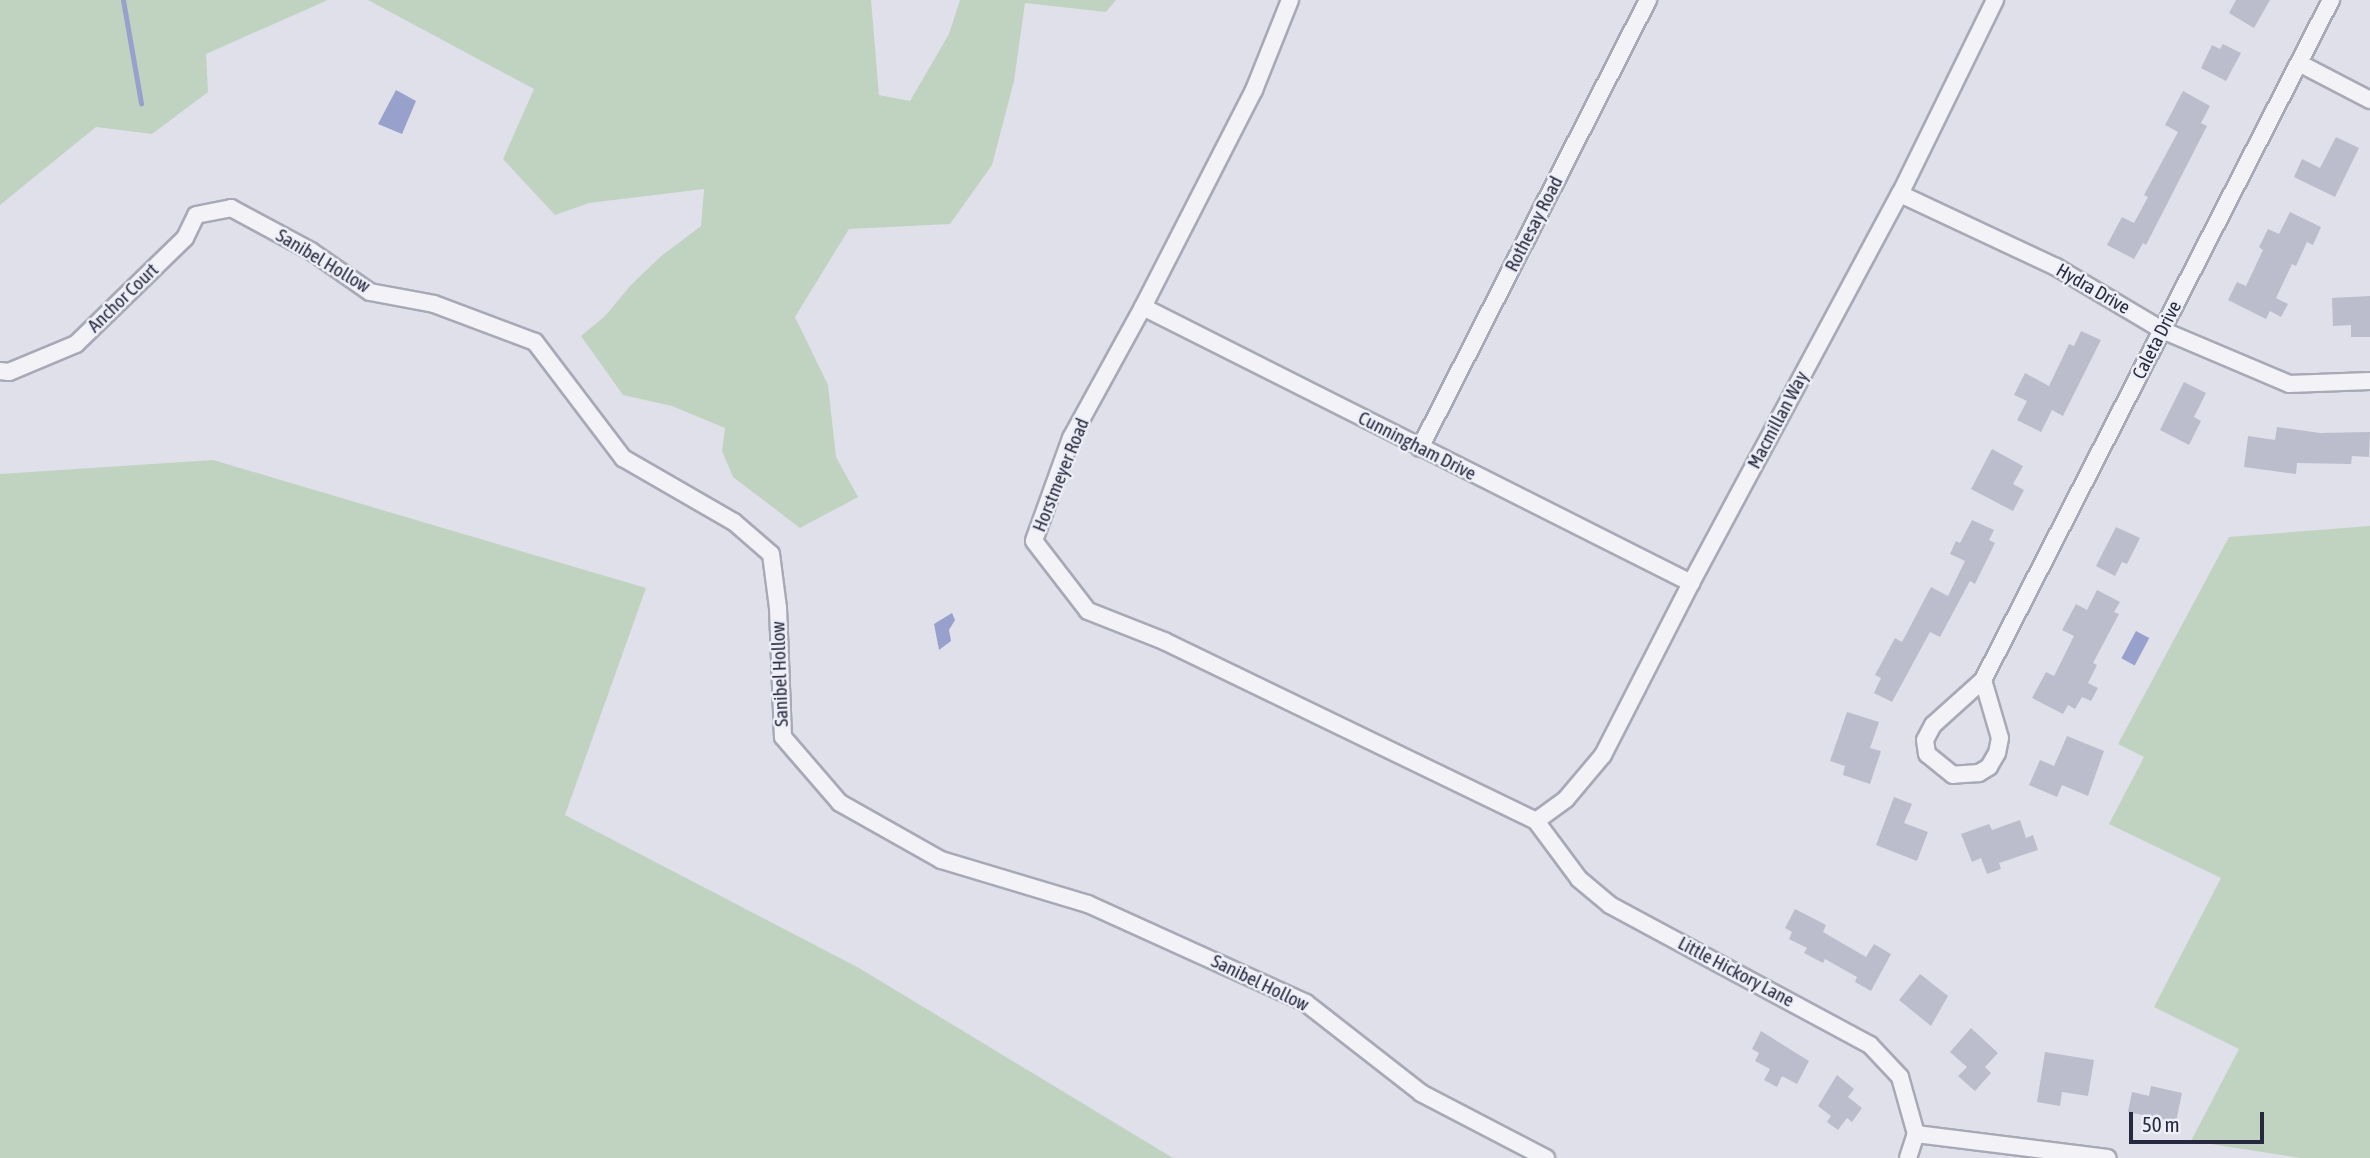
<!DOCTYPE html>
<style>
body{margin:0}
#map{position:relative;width:2370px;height:1158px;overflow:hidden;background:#dfe0e9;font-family:"Asap Condensed",sans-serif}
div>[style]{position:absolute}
.green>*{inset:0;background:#c0d3c1}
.water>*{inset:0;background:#98a1cb;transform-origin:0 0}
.stream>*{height:5px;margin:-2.5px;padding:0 2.5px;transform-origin:2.5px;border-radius:2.5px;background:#98a1cb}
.building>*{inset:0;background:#bcbdcc}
.roads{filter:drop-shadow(2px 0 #a8a9b7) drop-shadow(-2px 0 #a8a9b7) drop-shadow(0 2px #a8a9b7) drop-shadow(0 -2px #a8a9b7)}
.street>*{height:16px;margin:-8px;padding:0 8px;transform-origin:8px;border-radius:8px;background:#f2f2f7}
span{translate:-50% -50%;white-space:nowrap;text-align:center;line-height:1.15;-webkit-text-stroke:5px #eeeff6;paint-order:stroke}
.street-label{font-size:19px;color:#272941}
.scale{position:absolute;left:2129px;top:1112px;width:135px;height:32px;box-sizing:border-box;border:4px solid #272941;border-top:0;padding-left:9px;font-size:21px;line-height:24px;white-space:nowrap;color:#272941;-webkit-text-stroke:5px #eeeff6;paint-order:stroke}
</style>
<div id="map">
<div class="green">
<i style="clip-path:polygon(0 0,328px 0,206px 54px,208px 92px,152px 134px,96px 127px,0 205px)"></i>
<i style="clip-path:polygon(368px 0,871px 0,879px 95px,910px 101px,949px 34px,960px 0,1116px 0,1106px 12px,1025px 3px,1014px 81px,992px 165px,950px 224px,849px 229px,795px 317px,828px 385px,836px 457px,858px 497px,800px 528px,733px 477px,722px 451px,725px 428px,672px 406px,623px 395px,581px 336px,605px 316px,631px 285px,660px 257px,701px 226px,704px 189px,589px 203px,555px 215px,503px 159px,534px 89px)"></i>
<i style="clip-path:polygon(213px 460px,646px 588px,565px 815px,859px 968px,1173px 1158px,0 1158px,0 474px)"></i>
<i style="clip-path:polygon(2370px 526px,2370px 1158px,2301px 1158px,2191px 1141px,2239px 1049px,2154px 1007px,2221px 878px,2109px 824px,2144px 757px,2118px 744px,2229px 537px)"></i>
</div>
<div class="water">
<i style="clip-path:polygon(396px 90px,416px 101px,402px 134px,378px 124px)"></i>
<i style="clip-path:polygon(952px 613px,955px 620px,949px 630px,951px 641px,939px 650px,934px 624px)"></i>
<i style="left:2136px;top:631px;width:15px;height:31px;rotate:28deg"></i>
</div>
<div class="stream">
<i style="left:123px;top:0;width:105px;rotate:80.1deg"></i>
</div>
<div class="building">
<i style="clip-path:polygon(2236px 0,2270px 0,2254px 28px,2229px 13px)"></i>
<i style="clip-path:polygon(2223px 44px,2241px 53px,2226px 81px,2201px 68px,2212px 45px,2220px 49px)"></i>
<i style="clip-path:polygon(2183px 91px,2210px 106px,2201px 123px,2207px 126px,2146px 245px,2143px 243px,2134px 259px,2107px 245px,2122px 217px,2134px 223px,2148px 197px,2144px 195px,2178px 132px,2165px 125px)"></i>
<i style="clip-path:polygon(2336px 137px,2359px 148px,2335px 197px,2294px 177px,2302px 159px,2320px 168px)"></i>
<i style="clip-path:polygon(2290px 212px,2321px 227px,2313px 245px,2307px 242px,2296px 266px,2292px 264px,2276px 298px,2288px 304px,2281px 317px,2270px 311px,2266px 319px,2228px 300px,2237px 282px,2246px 286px,2263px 250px,2259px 247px,2268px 229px,2279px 234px)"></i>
<i style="clip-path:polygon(2370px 296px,2370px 337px,2351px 337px,2351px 325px,2333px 326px,2332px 298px)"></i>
<i style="clip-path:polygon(2081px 331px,2101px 340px,2063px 416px,2052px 410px,2041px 432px,2017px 420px,2027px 401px,2014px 395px,2025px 373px,2049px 386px,2069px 344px,2074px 346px)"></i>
<i style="clip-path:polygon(2184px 382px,2206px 393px,2194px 417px,2201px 421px,2189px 445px,2160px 430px)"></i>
<i style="clip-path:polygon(2277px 427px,2320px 433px,2370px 432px,2369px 457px,2352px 456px,2351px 464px,2297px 463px,2296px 474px,2244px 467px,2248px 436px,2275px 440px)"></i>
<i style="clip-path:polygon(1992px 449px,2023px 466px,2013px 484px,2024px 490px,2013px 511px,1971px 489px)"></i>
<i style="clip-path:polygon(1972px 520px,1994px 530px,1989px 540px,1995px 543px,1975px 584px,1970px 581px,1940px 637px,1930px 632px,1892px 702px,1874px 693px,1881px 678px,1875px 675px,1895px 638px,1902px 642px,1931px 587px,1948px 596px,1965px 561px,1950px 554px,1956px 541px,1960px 543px)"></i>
<i style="clip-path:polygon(2116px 527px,2140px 538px,2127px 564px,2122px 562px,2115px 576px,2096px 566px)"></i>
<i style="clip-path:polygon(2097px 590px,2120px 602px,2114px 612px,2119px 614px,2093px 663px,2097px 665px,2088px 683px,2098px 688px,2091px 701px,2082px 697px,2075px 709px,2068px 705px,2063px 714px,2032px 698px,2046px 672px,2054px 676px,2074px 636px,2062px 630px,2076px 604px,2087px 610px)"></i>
<i style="clip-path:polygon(1847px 712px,1879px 722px,1870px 748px,1881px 751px,1870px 784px,1843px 775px,1845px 766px,1830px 761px)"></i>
<i style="clip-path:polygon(2067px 736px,2104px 751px,2088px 796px,2062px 785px,2057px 797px,2029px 785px,2040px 760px,2054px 766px)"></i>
<i style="clip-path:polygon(1894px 797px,1912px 804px,1904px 823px,1928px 832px,1917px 861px,1876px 845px)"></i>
<i style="clip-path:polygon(2020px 820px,2026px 838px,2033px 835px,2038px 850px,1999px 863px,2001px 869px,1987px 874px,1981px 858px,1972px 862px,1961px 834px,1989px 824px,1992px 830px)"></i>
<i style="clip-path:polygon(1795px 909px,1826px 925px,1823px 932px,1866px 957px,1874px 944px,1891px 954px,1871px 991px,1855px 982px,1857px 977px,1825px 959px,1823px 963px,1804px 953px,1807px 948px,1789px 939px,1792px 932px,1785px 928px)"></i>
<i style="clip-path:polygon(1920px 974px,1948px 996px,1931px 1026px,1899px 1000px)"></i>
<i style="clip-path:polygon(1971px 1028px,1998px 1053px,1985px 1067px,1991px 1073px,1975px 1091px,1958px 1076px,1967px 1067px,1950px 1052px)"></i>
<i style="clip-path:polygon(1761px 1031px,1809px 1061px,1797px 1084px,1782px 1076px,1777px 1087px,1764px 1080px,1770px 1069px,1755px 1061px,1759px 1053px,1752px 1049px)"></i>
<i style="clip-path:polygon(2045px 1052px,2094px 1060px,2088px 1096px,2062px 1092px,2060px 1106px,2037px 1102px)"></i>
<i style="clip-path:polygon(1837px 1075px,1854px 1089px,1848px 1097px,1862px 1108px,1852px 1122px,1847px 1118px,1838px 1130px,1827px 1122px,1831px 1116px,1818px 1106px)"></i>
<i style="clip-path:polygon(2151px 1086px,2182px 1093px,2176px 1122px,2128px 1112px,2132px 1092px,2149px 1096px)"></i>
</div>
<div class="roads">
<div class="street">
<i style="left:1290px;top:0;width:97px;rotate:111.8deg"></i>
<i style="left:1254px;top:90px;width:244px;rotate:117.1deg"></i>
<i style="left:1143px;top:307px;width:149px;rotate:118.8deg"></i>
<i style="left:1071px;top:438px;width:109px;rotate:109.8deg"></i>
<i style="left:1034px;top:541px;width:88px;rotate:52.4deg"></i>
<i style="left:1088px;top:611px;width:82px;rotate:21.5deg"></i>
<i style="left:1164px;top:641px;width:413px;rotate:25.8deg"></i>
<i style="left:1536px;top:821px;width:72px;rotate:53.4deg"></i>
<i style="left:1579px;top:879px;width:40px;rotate:40deg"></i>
<i style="left:1610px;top:905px;width:295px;rotate:28.3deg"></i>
<i style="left:1870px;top:1045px;width:44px;rotate:46.8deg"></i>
<i style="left:1900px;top:1077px;width:59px;rotate:74.3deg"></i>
<i style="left:2299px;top:63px;width:80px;rotate:27.5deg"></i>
<i style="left:1900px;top:194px;width:172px;rotate:25.1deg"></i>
<i style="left:2056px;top:267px;width:123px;rotate:30.7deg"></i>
<i style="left:2162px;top:330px;width:138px;rotate:23deg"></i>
<i style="left:2289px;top:384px;width:81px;rotate:-2.1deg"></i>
<i style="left:1143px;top:307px;width:614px;rotate:26.73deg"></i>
<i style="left:0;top:371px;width:9px;rotate:6deg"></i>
<i style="left:9px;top:372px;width:73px;rotate:-22.7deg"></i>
<i style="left:76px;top:344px;width:152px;rotate:-44.2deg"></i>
<i style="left:185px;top:238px;width:25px;rotate:-64deg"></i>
<i style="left:196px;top:215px;width:36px;rotate:-11deg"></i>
<i style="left:231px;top:208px;width:91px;rotate:28.3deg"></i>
<i style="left:311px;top:251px;width:72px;rotate:34.8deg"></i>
<i style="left:370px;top:292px;width:65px;rotate:10.6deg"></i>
<i style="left:434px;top:304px;width:108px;rotate:20.6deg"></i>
<i style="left:535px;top:342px;width:146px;rotate:52.8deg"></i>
<i style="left:623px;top:458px;width:128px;rotate:30deg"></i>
<i style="left:734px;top:522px;width:49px;rotate:40.9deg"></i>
<i style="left:771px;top:554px;width:54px;rotate:82.6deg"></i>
<i style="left:778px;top:608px;width:129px;rotate:87.8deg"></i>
<i style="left:783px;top:737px;width:87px;rotate:49.2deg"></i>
<i style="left:840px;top:803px;width:116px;rotate:29.4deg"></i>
<i style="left:941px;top:860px;width:153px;rotate:16.7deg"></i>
<i style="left:1088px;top:904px;width:239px;rotate:24.4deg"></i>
<i style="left:1306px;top:1003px;width:146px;rotate:38deg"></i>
<i style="left:1421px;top:1093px;width:141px;rotate:27.5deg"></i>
<i style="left:1420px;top:448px;width:503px;rotate:-63.03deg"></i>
<i style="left:1983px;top:680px;width:60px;rotate:73.7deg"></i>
<i style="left:2000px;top:738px;width:15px;rotate:101deg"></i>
<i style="left:1997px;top:753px;width:16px;rotate:120deg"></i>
<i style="left:1989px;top:767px;width:12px;rotate:149deg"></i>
<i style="left:1979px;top:773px;width:26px;rotate:176deg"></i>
<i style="left:1953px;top:775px;width:33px;rotate:-141deg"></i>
<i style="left:1927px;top:754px;width:14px;rotate:-98deg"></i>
<i style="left:1925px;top:740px;width:17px;rotate:-62deg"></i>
<i style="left:1933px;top:725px;width:67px;rotate:-42deg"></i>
<i style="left:1983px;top:680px;width:764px;rotate:-62.9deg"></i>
<i style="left:1536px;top:821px;width:37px;rotate:-36deg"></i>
<i style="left:1566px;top:799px;width:57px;rotate:-49.9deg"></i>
<i style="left:1603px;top:755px;width:193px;rotate:-62.9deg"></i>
<i style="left:1691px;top:583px;width:442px;rotate:-61.8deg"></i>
<i style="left:1900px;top:194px;width:216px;rotate:-63.9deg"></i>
<i style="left:1916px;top:1134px;width:193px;rotate:7.1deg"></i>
<i style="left:1908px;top:1158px;width:25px;rotate:-72deg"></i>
</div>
</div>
<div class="street-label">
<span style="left:1534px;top:224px;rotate:-63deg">Rothesay Road</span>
<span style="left:323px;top:261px;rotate:31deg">Sanibel Hollow</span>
<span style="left:2093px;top:289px;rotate:30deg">Hydra Drive</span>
<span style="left:123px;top:298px;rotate:-44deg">Anchor Court</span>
<span style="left:2157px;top:340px;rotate:-63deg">Caleta Drive</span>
<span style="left:1778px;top:420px;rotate:-62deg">Macmillan Way</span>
<span style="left:1417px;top:446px;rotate:27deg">Cunningham Drive</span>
<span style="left:1061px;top:475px;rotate:-68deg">Horstmeyer Road</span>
<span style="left:780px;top:674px;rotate:-92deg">Sanibel Hollow</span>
<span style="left:1736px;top:972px;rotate:28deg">Little Hickory Lane</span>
<span style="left:1260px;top:983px;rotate:26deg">Sanibel Hollow</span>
</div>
<div class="scale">50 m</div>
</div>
